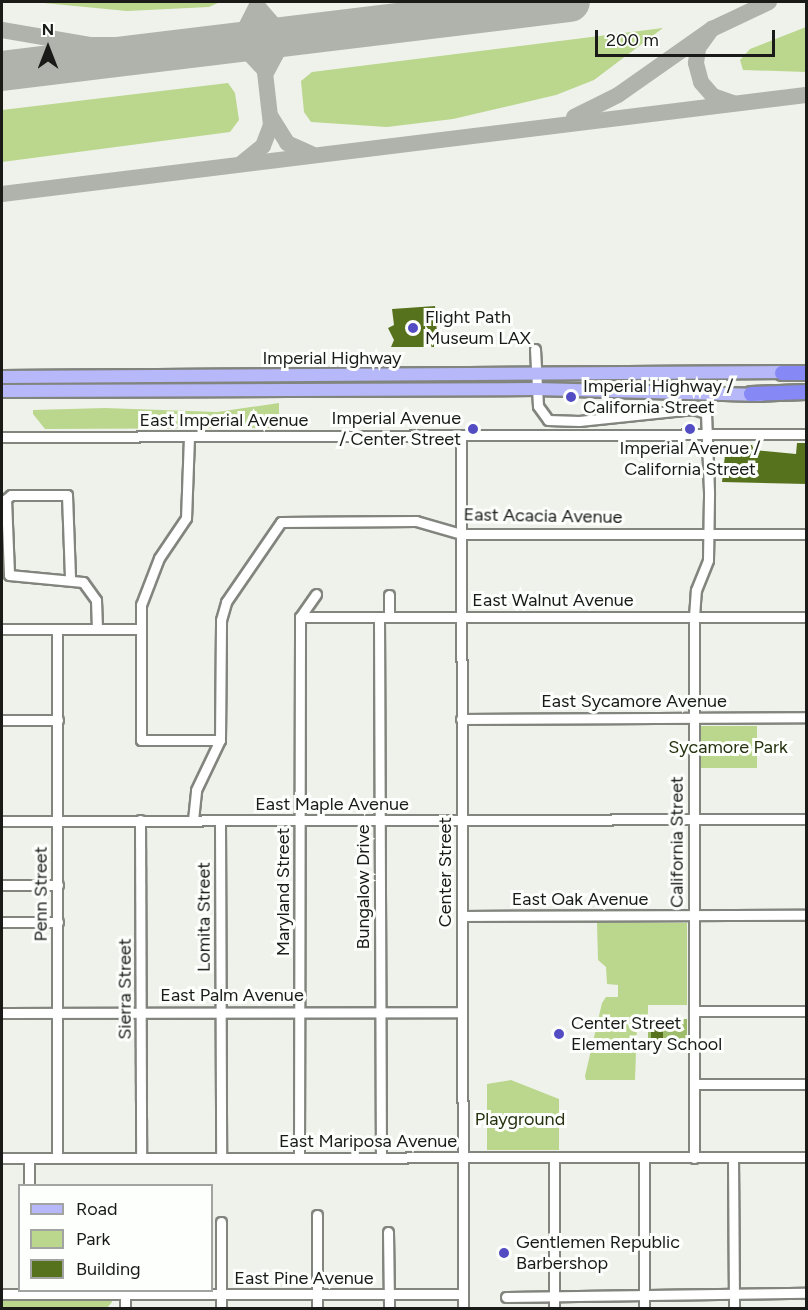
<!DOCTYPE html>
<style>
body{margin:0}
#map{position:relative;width:808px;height:1310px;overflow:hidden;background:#eff2eb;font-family:Figtree,sans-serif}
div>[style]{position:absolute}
.green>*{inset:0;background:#bad78d;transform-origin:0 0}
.forest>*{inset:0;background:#9ebd6a;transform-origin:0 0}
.taxiway>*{height:16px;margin:-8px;padding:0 8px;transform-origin:8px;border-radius:8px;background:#b0b2ac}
.runway>*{height:40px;margin:-20px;padding:0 20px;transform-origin:20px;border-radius:20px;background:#b0b2ac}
.building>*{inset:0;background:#57721c}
.roads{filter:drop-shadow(2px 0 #82857e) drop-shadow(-2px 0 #82857e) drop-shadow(0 2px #82857e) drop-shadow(0 -2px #82857e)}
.minor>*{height:9px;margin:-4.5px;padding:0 4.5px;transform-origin:4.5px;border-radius:4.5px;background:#fff}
.major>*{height:12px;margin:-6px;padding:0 6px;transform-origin:6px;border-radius:6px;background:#b6b8f9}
.highway>*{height:14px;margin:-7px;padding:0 7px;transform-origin:7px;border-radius:7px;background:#8688f5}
.dots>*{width:16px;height:16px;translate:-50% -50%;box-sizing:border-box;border:3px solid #fdfffc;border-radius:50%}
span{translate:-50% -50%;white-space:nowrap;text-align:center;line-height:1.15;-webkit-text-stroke:6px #fdfffc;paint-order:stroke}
.poi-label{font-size:18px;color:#1a1b18}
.left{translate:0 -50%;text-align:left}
.right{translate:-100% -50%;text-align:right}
.street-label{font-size:18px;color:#1a1b18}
.park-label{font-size:18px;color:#25310e}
.frame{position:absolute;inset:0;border:3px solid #1a1b18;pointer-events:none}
.legend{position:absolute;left:18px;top:1184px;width:195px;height:108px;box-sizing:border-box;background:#fdfffc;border:2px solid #a2a4a1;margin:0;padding:8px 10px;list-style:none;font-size:18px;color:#1a1b18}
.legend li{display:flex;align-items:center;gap:12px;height:30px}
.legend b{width:30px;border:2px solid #a2a4a1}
.north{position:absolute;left:18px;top:18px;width:60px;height:60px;-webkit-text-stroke:4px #fdfffc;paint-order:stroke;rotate:0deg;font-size:16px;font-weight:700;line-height:24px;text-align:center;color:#1a1b18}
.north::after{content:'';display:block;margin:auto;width:21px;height:27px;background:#1a1b18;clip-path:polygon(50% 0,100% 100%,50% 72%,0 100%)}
.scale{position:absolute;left:595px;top:30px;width:180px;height:27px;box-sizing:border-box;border:3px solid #1a1b18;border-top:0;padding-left:8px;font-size:18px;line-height:21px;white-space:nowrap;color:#1a1b18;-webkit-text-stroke:4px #fdfffc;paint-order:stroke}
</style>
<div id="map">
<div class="green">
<i style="clip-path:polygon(33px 2px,220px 2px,209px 7px,127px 11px)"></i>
<i style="clip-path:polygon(806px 27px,806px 72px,743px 70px,740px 60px,750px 49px)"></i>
<i style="clip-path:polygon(663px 28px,594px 80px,556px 95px,453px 119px,387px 127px,311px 122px,304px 112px,301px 81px,312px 72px)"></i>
<i style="clip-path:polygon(228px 83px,235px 93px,239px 120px,230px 132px,2px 162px,2px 110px)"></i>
<i style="clip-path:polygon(279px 403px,279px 428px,45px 429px,33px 414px,33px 410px,105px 408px,217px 412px)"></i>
<i style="left:700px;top:726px;width:57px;height:42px"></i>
<i style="clip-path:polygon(597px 922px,687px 923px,687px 1005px,648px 1005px,648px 1025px,637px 1025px,635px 1080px,586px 1080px,585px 1076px,602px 1003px,606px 997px,618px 997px,618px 985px,607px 984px,606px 967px,598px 960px)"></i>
<i style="clip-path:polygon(511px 1080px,559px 1099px,559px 1150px,487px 1150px,487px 1084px)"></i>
<i style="clip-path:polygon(2px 1300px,112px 1300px,112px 1302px,107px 1308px,2px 1308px)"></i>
</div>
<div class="forest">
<i style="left:648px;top:1019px;width:39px;height:24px"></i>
</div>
<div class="taxiway">
<i style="left:259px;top:8px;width:28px;rotate:49deg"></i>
<i style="left:277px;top:29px;width:33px;rotate:7deg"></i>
<i style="left:2px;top:30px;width:89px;rotate:9.7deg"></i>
<i style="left:90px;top:45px;width:121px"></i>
<i style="left:217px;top:44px;width:28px;rotate:-23deg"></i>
<i style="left:243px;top:33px;width:29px;rotate:-63deg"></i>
<i style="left:222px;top:45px;width:26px;rotate:13deg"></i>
<i style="left:247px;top:51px;width:25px;rotate:47deg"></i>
<i style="left:267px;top:71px;width:27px;rotate:-62deg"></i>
<i style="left:280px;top:47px;width:27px;rotate:-27deg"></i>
<i style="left:733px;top:103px;width:21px;rotate:-161deg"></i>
<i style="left:713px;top:96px;width:18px;rotate:-131deg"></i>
<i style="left:701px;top:82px;width:20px;rotate:-105deg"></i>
<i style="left:696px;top:63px;width:15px;rotate:-82deg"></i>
<i style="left:698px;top:48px;width:24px;rotate:-54deg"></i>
<i style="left:712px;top:29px;width:63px;rotate:-25.3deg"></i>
<i style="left:271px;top:117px;width:31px;rotate:58deg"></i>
<i style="left:287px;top:143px;width:27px;rotate:24deg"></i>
<i style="left:574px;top:117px;width:49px;rotate:-26.6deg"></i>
<i style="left:618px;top:95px;width:115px;rotate:-35.1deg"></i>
<i style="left:242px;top:163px;width:27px;rotate:-39deg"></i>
<i style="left:263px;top:146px;width:22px;rotate:-69deg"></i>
<i style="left:271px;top:125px;width:124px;rotate:-96.5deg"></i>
<i style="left:2px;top:194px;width:810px;rotate:-7.02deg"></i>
</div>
<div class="runway">
<i style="left:2px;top:71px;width:572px;rotate:-6.93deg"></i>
</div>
<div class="building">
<i style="clip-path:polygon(435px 306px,438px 347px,391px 347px,394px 340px,388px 328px,394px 325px,392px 309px)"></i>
<i style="clip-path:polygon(797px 443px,807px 443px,807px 484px,722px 482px,726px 446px,752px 445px,754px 450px,796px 454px)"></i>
<i style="clip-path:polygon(663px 1022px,663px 1039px,651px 1039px,651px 1025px)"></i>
</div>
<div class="roads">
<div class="minor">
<i style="left:535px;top:349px;width:57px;rotate:87deg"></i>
<i style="left:538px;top:406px;width:17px;rotate:54deg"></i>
<i style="left:548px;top:420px;width:31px;rotate:2deg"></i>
<i style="left:579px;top:421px;width:115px;rotate:-6deg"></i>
<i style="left:693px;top:409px;width:14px;rotate:17deg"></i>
<i style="left:706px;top:413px;width:78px;rotate:87.8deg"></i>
<i style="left:461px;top:436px;width:872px;rotate:89.87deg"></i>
<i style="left:2px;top:437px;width:804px;rotate:-0.21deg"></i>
<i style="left:189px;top:437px;width:81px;rotate:92.1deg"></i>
<i style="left:186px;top:518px;width:48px;rotate:124deg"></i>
<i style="left:159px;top:558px;width:50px;rotate:111deg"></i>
<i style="left:141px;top:605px;width:135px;rotate:90deg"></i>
<i style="left:141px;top:740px;width:79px"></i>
<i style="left:70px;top:577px;width:82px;rotate:-92.1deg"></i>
<i style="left:67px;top:495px;width:56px;rotate:180deg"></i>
<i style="left:11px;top:495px;width:6px;rotate:141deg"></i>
<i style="left:6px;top:499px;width:76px;rotate:87.7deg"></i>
<i style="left:9px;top:575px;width:74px;rotate:5.4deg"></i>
<i style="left:83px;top:582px;width:22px;rotate:54deg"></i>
<i style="left:96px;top:600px;width:29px;rotate:88deg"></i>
<i style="left:389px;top:595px;width:21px;rotate:90deg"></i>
<i style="left:300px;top:617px;width:506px"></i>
<i style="left:379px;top:617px;width:541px;rotate:89.79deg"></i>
<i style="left:2px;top:629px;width:138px"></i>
<i style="left:57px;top:629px;width:529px;rotate:90deg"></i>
<i style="left:461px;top:719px;width:345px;rotate:-0.3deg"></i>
<i style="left:2px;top:720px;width:56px"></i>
<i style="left:140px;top:820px;width:338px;rotate:89.8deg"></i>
<i style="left:193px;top:820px;width:30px;rotate:-84deg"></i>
<i style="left:196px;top:790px;width:55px;rotate:-64.4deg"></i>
<i style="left:220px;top:740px;width:120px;rotate:-89.5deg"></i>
<i style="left:221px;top:620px;width:19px;rotate:-74deg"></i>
<i style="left:226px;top:602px;width:97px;rotate:-55.5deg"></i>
<i style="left:281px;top:522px;width:135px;rotate:-0.4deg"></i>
<i style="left:416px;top:521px;width:47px;rotate:16.1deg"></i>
<i style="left:461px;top:534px;width:345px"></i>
<i style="left:2px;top:821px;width:804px;rotate:-0.14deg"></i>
<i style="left:220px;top:821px;width:337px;rotate:89.8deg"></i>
<i style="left:2px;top:885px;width:56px"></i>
<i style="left:462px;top:916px;width:344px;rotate:-0.2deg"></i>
<i style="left:2px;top:922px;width:56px"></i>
<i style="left:694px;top:1011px;width:112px"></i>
<i style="left:2px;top:1013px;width:460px;rotate:-0.1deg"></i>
<i style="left:694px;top:1084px;width:112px"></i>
<i style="left:2px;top:1158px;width:804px;rotate:-0.07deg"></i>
<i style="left:29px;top:1158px;width:28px;rotate:90deg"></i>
<i style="left:299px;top:1158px;width:541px;rotate:-89.89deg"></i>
<i style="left:300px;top:617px;width:28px;rotate:-55deg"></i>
<i style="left:554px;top:1158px;width:150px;rotate:90deg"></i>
<i style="left:694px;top:1158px;width:541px;rotate:-90deg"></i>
<i style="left:694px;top:617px;width:27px;rotate:-86deg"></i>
<i style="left:696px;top:590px;width:32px;rotate:-68deg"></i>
<i style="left:708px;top:560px;width:67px;rotate:-89.1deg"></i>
<i style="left:733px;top:1158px;width:150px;rotate:89.6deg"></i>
<i style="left:317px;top:1215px;width:93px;rotate:90deg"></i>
<i style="left:221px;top:1222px;width:86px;rotate:90deg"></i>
<i style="left:388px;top:1232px;width:76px;rotate:89.2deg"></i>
<i style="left:2px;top:1294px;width:461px"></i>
<i style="left:125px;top:1295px;width:13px;rotate:90deg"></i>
<i style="left:506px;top:1297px;width:300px;rotate:-0.8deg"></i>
<i style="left:644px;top:1308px;width:150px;rotate:-90deg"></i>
</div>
<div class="major">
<i style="left:2px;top:377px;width:787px;rotate:-0.36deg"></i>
<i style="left:2px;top:391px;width:534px;rotate:-0.21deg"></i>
<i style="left:536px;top:389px;width:225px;rotate:1.5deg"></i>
</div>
<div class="highway">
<i style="left:782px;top:373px;width:24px"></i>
<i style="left:751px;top:394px;width:55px;rotate:-2.1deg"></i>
</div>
</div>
<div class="dots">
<i style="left:413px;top:328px;background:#534cc3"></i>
<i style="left:571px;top:397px;background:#534cc3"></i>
<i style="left:473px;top:429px;background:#534cc3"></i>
<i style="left:690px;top:429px;background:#534cc3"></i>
<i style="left:559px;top:1034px;background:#534cc3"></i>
<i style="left:504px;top:1253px;background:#534cc3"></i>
</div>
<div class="poi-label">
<span class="left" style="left:425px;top:328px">Flight Path<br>Museum LAX</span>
<span class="left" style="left:583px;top:397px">Imperial Highway /<br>California Street</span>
<span class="right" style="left:461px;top:429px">Imperial Avenue<br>/ Center Street</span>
<span style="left:690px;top:459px">Imperial Avenue /<br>California Street</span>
<span class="left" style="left:571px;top:1034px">Center Street<br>Elementary School</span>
<span class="left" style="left:516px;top:1253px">Gentlemen Republic<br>Barbershop</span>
</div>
<div class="street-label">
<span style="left:332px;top:358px">Imperial Highway</span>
<span style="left:224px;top:420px">East Imperial Avenue</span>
<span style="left:543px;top:516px;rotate:1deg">East Acacia Avenue</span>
<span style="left:553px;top:600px">East Walnut Avenue</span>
<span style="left:634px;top:701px">East Sycamore Avenue</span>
<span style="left:332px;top:804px">East Maple Avenue</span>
<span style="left:677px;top:842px;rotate:-90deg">California Street</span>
<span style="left:445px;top:872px;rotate:-90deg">Center Street</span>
<span style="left:363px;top:887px;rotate:-90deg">Bungalow Drive</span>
<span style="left:283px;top:892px;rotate:-90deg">Maryland Street</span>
<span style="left:41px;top:894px;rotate:-90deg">Penn Street</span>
<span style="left:580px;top:899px">East Oak Avenue</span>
<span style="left:204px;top:917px;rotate:-90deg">Lomita Street</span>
<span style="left:125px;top:989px;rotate:-90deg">Sierra Street</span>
<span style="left:232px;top:995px">East Palm Avenue</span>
<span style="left:368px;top:1141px">East Mariposa Avenue</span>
<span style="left:304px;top:1278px">East Pine Avenue</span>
</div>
<div class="park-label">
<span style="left:728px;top:747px">Sycamore Park</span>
<span style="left:520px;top:1119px">Playground</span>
</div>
<div class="frame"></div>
<ul class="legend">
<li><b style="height:8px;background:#b6b8f9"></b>Road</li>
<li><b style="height:16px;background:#bad78d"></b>Park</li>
<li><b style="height:16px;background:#57721c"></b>Building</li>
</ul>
<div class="north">N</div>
<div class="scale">200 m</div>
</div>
